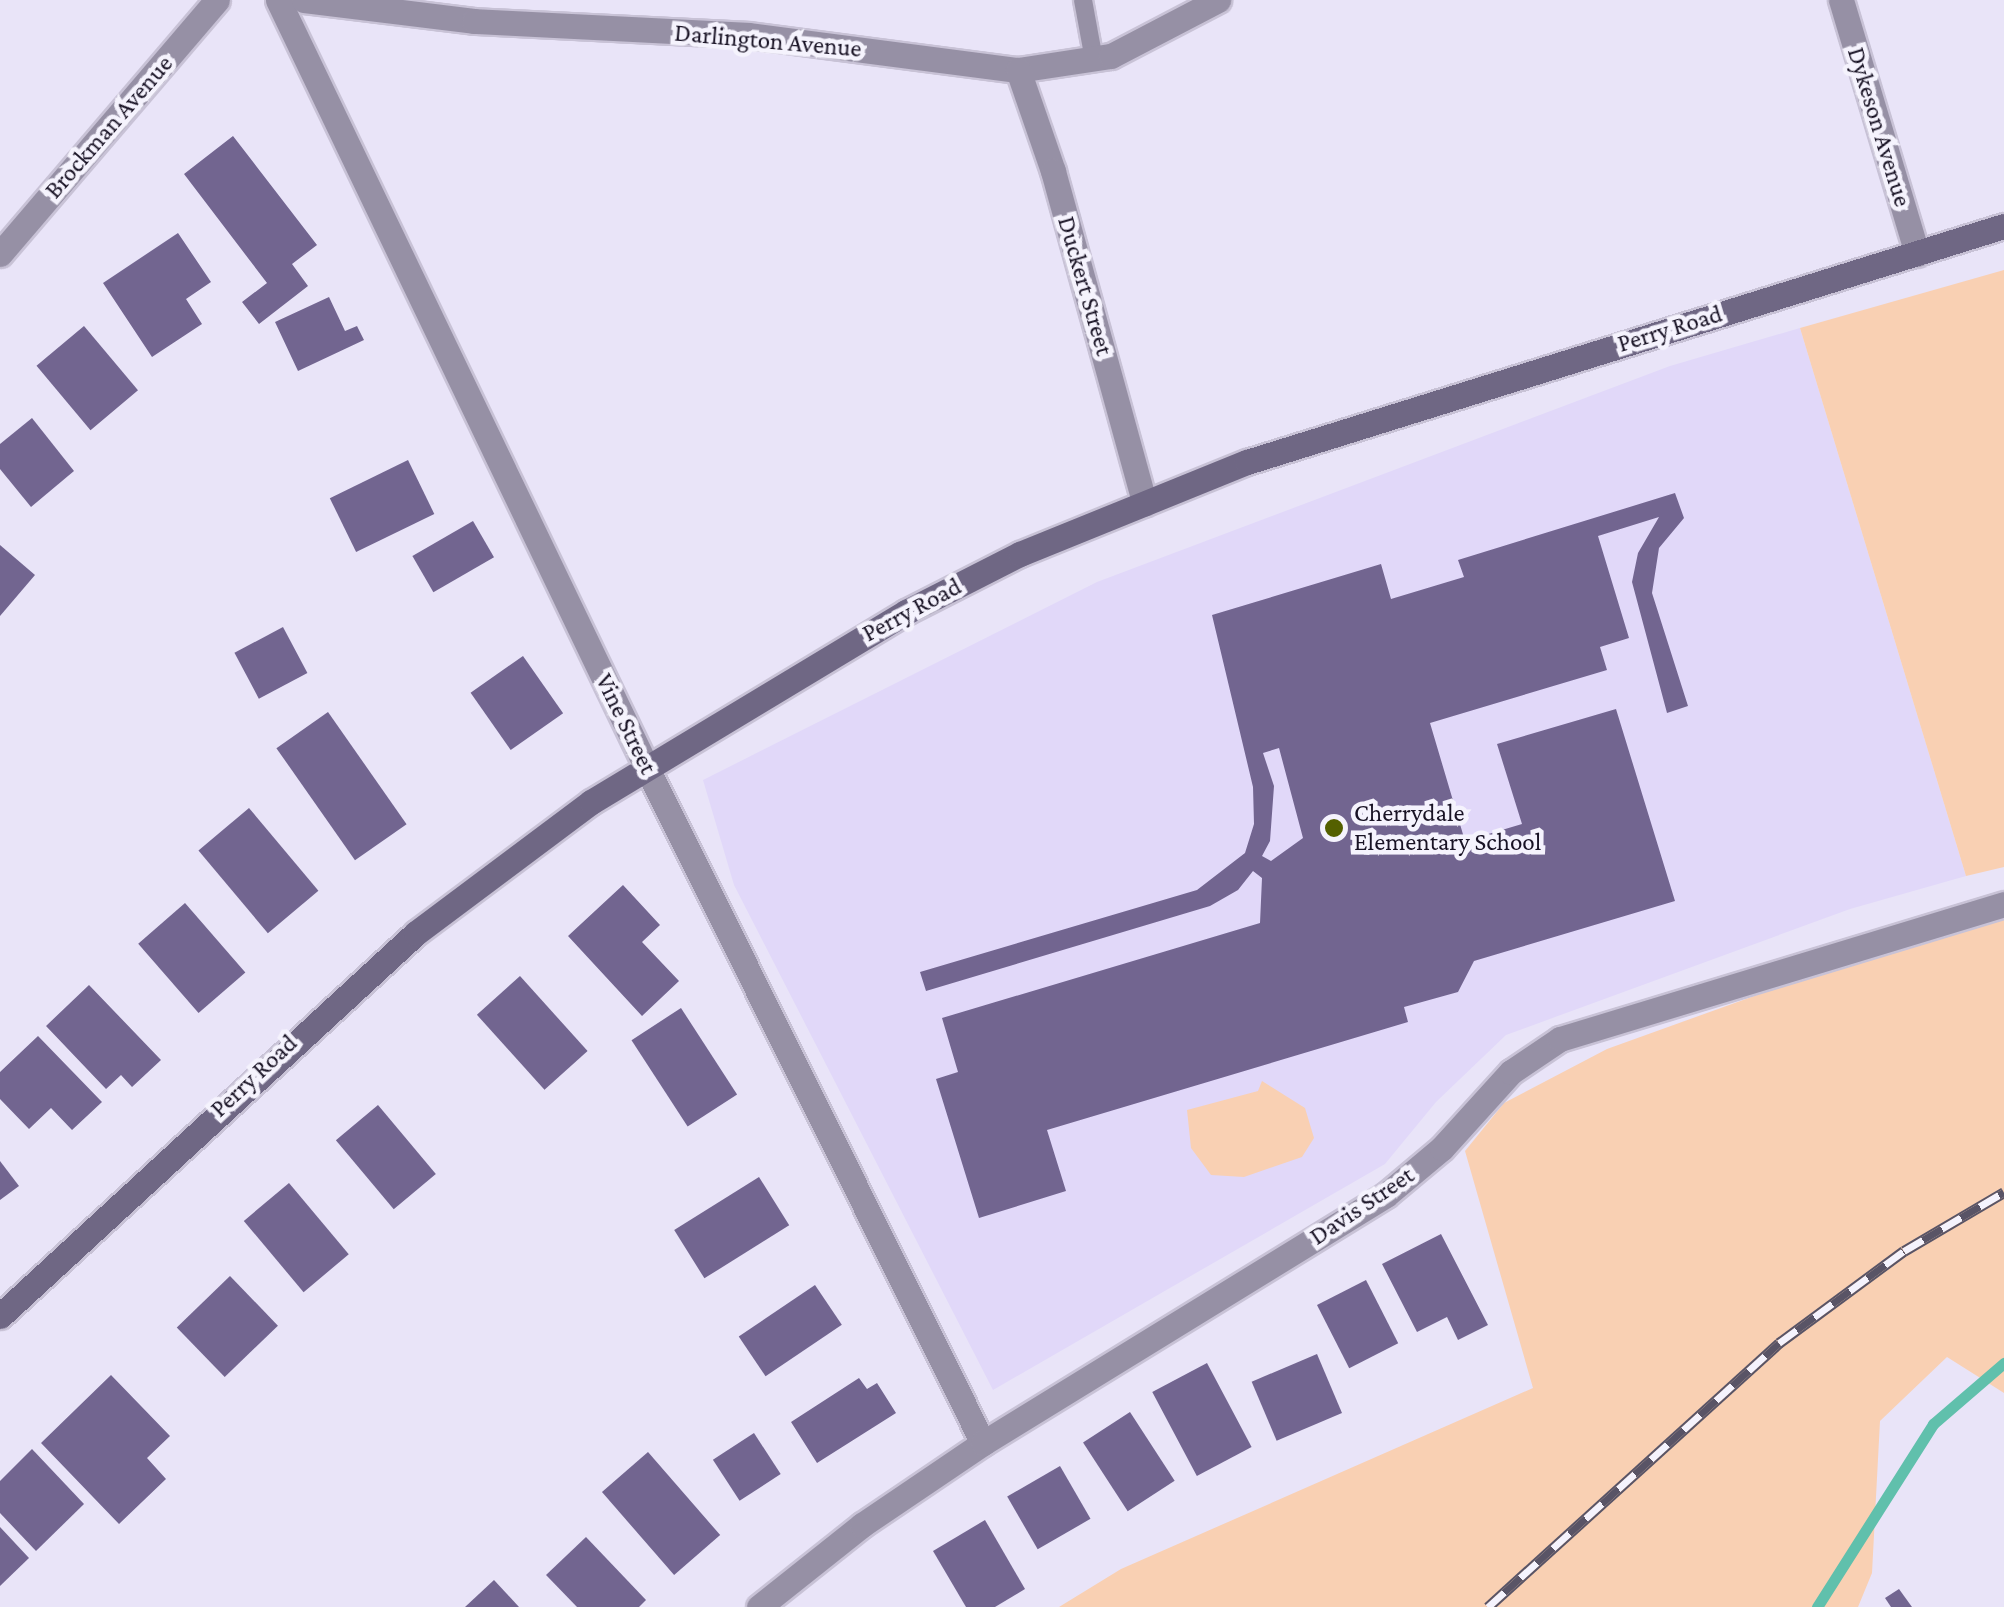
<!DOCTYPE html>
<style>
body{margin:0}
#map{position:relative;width:2004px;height:1607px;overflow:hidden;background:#e9e4f8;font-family:"Crimson Pro",serif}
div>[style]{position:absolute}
.built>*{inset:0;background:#e1d8f9}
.green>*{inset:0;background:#f9d0b3}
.stream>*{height:11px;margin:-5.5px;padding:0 5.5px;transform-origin:5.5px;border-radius:5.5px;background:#60c0ac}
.building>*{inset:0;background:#726590;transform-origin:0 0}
.roads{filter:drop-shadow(2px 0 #c8c2d6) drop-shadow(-2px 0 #c8c2d6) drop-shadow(0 2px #c8c2d6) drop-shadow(0 -2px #c8c2d6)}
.lane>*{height:18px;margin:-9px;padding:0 9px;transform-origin:9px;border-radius:9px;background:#9690a5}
.street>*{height:25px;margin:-12.5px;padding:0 12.5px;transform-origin:12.5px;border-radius:12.5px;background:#9690a5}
.secondary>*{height:25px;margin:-12.5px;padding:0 12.5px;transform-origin:12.5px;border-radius:12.5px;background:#6f6784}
.rail>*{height:11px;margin-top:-5.5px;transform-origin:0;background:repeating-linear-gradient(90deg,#f5f3fd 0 22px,#595466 0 44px);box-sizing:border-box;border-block:2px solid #595466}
.dots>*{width:28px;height:28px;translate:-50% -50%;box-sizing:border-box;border:5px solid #f5f3fd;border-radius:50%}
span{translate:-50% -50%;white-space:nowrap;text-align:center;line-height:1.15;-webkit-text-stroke:9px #f5f3fd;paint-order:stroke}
.street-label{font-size:25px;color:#181224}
.poi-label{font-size:25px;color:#181224}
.left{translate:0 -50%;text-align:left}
</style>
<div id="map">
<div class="built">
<i style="clip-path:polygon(1800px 328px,1966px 876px,1850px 909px,1506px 1035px,1436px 1102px,1385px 1164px,993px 1390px,734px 885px,703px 780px,1097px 582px,1670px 366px)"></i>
</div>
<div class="green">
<i style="clip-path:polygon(2004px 270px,2004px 867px,1966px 876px,1800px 328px)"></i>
<i style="clip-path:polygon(2004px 918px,2004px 1393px,1947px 1357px,1880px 1421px,1872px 1573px,1858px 1607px,1059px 1607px,1121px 1569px,1533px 1388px,1465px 1151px,1504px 1103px,1607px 1049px,1804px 978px)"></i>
<i style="clip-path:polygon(1262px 1081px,1305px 1108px,1314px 1138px,1302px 1157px,1244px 1177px,1211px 1175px,1191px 1148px,1187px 1110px,1258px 1091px)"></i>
</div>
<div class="stream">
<i style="left:1817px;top:1607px;width:217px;rotate:-57.6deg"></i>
<i style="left:1933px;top:1424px;width:94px;rotate:-40.7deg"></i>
</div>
<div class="building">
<i style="clip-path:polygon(233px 136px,317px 245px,292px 264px,308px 286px,259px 324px,242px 302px,267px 283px,184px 174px)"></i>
<i style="clip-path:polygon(178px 233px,211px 282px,186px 299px,202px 324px,152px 357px,103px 283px)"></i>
<i style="clip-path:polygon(329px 297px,345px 331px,357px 326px,364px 340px,298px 371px,275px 322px)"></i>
<i style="left:84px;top:326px;width:84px;height:62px;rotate:50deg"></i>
<i style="clip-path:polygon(32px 418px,74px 471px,31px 507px,0 469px,0 444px)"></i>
<i style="left:408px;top:460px;width:60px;height:87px;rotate:64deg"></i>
<i style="clip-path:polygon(evenodd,1675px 493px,1684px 518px,1659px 548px,1652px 593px,1688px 706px,1667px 713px,1632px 582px,1638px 553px,1659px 517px,1598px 536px,1629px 638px,1600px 647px,1607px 670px,1430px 723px,1465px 841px,1522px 824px,1497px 744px,1616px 709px,1675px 901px,1474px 961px,1458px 992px,1404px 1007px,1408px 1022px,1047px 1130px,1066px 1191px,979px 1218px,936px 1079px,958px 1072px,942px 1018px,1260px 923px,1262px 878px,1253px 871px,1238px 890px,1210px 906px,926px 991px,920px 972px,1197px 890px,1245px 853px,1254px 824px,1253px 787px,1212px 615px,1381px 564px,1391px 599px,1464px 577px,1458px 560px,1675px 493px,1279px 748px,1303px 838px,1271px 861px,1262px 856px,1270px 841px,1274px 786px,1263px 753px,1279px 748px)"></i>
<i style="left:473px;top:521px;width:42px;height:70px;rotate:60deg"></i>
<i style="clip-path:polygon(0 545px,35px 575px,0 616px)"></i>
<i style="left:283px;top:627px;width:52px;height:55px;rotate:62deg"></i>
<i style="left:523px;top:656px;width:70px;height:64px;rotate:55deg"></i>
<i style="left:328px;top:712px;width:137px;height:63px;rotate:55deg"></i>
<i style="left:249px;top:808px;width:108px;height:66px;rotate:50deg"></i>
<i style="clip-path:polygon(623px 885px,660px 925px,642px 942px,679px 981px,642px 1016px,568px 936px)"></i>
<i style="left:185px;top:903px;width:92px;height:62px;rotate:49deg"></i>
<i style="left:520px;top:976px;width:101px;height:58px;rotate:48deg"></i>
<i style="clip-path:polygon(89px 985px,161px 1060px,132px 1087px,121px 1075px,106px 1089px,46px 1026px)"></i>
<i style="left:681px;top:1008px;width:103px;height:59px;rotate:57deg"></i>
<i style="clip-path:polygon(38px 1036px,102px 1102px,72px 1130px,51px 1108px,29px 1129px,0 1099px,0 1072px)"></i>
<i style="left:378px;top:1105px;width:90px;height:55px;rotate:50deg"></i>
<i style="clip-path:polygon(0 1161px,19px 1186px,0 1200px)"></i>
<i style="left:759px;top:1177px;width:57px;height:100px;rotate:58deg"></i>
<i style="left:289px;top:1183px;width:93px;height:59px;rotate:50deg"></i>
<i style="clip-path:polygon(1441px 1234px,1488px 1325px,1458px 1340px,1447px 1317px,1417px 1332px,1382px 1264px)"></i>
<i style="left:230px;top:1276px;width:69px;height:74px;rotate:46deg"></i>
<i style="left:1366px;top:1280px;width:71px;height:55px;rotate:63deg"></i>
<i style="left:815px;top:1285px;width:48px;height:92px;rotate:56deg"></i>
<i style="left:1317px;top:1354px;width:64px;height:71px;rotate:67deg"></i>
<i style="left:1207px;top:1363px;width:95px;height:62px;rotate:62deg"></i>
<i style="clip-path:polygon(111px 1375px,170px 1436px,147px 1458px,166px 1479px,119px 1524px,41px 1443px)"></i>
<i style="clip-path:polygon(859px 1378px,867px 1389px,877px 1383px,896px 1413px,817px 1463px,791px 1422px)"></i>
<i style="left:1130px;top:1412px;width:82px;height:56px;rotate:57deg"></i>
<i style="left:754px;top:1433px;width:49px;height:49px;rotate:57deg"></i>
<i style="clip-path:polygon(32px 1449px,84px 1504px,36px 1551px,0 1513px,0 1481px)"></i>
<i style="left:648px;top:1452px;width:110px;height:61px;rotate:49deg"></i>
<i style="left:1060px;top:1466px;width:61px;height:61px;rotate:60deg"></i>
<i style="clip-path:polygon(985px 1520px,1025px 1589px,995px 1607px,966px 1607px,933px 1551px)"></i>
<i style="clip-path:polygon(0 1527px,29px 1558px,0 1586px)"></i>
<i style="clip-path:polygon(586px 1537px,646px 1600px,639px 1607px,577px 1607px,546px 1575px)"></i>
<i style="clip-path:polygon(494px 1580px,519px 1607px,465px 1607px)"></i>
<i style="clip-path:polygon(1899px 1589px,1912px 1607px,1891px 1607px,1885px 1598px)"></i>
</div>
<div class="roads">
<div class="lane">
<i style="left:1083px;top:0;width:61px;rotate:79.6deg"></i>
</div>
<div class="street">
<i style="left:278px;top:0;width:850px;rotate:64.34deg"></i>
<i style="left:646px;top:766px;width:756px;rotate:63.54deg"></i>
<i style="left:304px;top:0;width:171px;rotate:7deg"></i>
<i style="left:474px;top:21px;width:274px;rotate:2.9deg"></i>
<i style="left:748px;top:35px;width:272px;rotate:7.4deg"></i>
<i style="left:1018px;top:70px;width:94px;rotate:-8.6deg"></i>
<i style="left:1111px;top:56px;width:121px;rotate:-27.6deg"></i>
<i style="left:1841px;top:0;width:265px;rotate:73.3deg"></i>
<i style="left:1018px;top:70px;width:107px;rotate:70.9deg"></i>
<i style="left:1053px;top:171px;width:345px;rotate:74.6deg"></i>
<i style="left:0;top:254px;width:334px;rotate:-49.5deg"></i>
<i style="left:759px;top:1607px;width:132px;rotate:-38.5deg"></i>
<i style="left:862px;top:1525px;width:146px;rotate:-34.1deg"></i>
<i style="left:983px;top:1443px;width:473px;rotate:-31.6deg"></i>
<i style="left:1386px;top:1195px;width:73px;rotate:-40deg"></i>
<i style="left:1442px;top:1148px;width:103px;rotate:-47.8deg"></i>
<i style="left:1511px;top:1072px;width:59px;rotate:-34deg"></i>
<i style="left:1560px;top:1039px;width:464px;rotate:-16.9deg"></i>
</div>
<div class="secondary">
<i style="left:0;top:1316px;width:565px;rotate:-42.63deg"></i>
<i style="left:416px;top:933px;width:219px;rotate:-36.8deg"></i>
<i style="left:591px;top:802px;width:368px;rotate:-31.1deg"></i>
<i style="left:906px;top:612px;width:128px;rotate:-27deg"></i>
<i style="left:1020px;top:554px;width:245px;rotate:-22.1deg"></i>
<i style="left:1247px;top:462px;width:793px;rotate:-17.32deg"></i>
</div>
</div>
<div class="rail">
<i style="left:1488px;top:1607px;width:393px;rotate:-42.2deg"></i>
<i style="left:1779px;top:1343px;width:155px;rotate:-36.4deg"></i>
<i style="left:1904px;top:1251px;width:116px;rotate:-30.5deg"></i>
</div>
<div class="dots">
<i style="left:1334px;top:828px;background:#546000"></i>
</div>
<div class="street-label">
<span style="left:768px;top:41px;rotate:5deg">Darlington Avenue</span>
<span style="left:109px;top:127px;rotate:-49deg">Brockman Avenue</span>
<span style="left:1879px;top:127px;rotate:73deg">Dykeson Avenue</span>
<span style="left:1085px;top:286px;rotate:74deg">Duckert Street</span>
<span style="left:1670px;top:329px;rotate:-17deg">Perry Road</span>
<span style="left:912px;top:610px;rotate:-28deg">Perry Road</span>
<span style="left:626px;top:724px;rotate:64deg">Vine Street</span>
<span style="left:254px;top:1076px;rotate:-43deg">Perry Road</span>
<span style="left:1362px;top:1206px;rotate:-34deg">Davis Street</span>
</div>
<div class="poi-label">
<span class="left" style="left:1354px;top:828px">Cherrydale<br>Elementary School</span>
</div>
</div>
